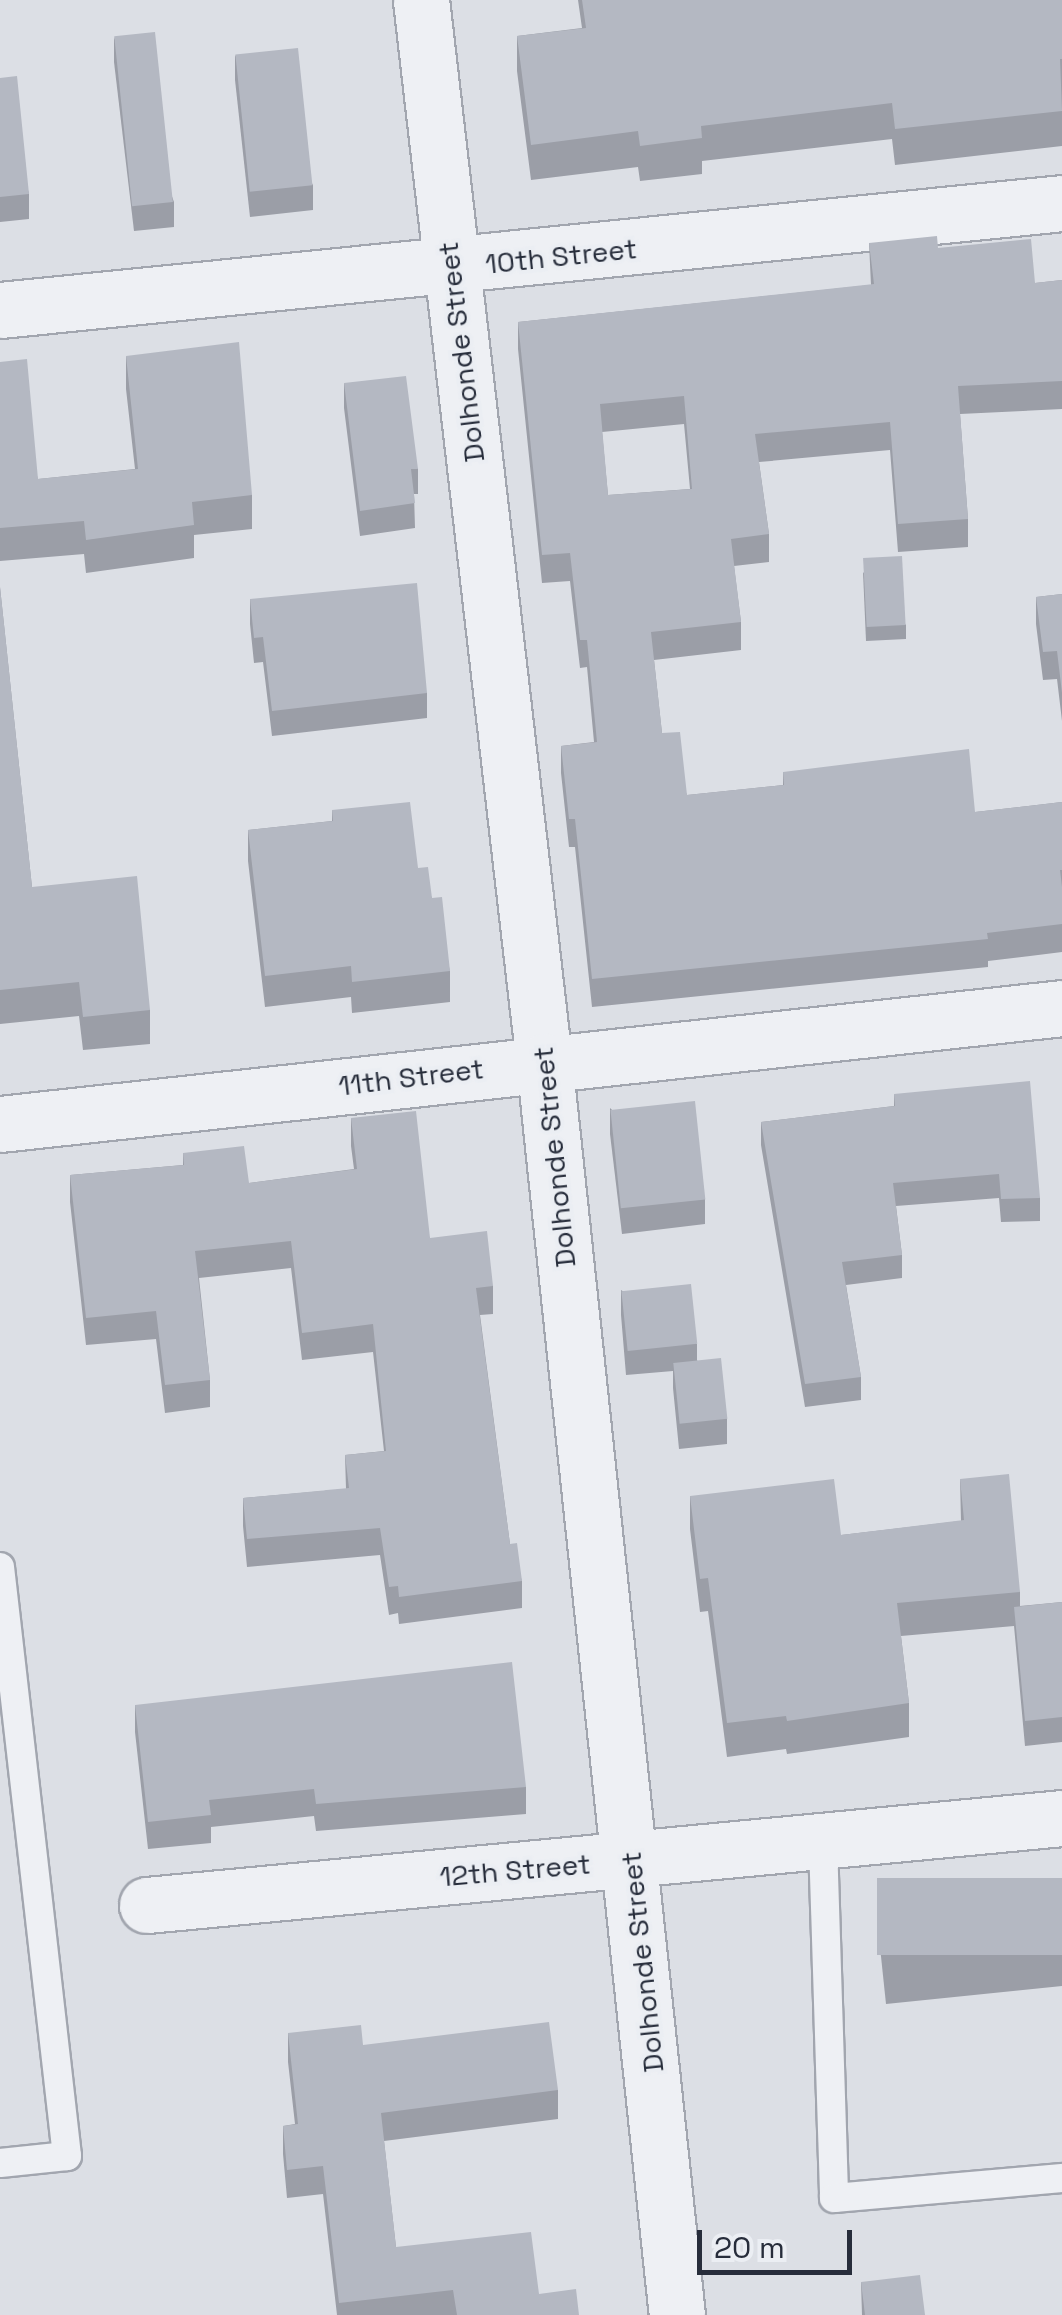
<!DOCTYPE html>
<style>
body{margin:0}
#map{position:relative;width:1062px;height:2315px;overflow:hidden;background:#dcdfe5;font-family:"Space Grotesk",sans-serif}
div>[style]{position:absolute}
.roads{filter:drop-shadow(2px 0 #a2a6af) drop-shadow(-2px 0 #a2a6af) drop-shadow(0 2px #a2a6af) drop-shadow(0 -2px #a2a6af)}
.lane>*{height:28px;margin:-14px;padding:0 14px;transform-origin:14px;border-radius:14px;background:#eef0f4}
.street>*{height:55px;margin:-27.5px;padding:0 27.5px;transform-origin:27.5px;border-radius:27.5px;background:#eef0f4}
.wall>*{inset:0;background:#9b9ea7}
.building>*{inset:0;background:#b4b8c2;transform-origin:0 0}
span{translate:-50% -50%;white-space:nowrap;text-align:center;line-height:1.15;-webkit-text-stroke:8px #ebeef3;paint-order:stroke}
.street-label{font-size:28px;color:#272d3b}
.scale{position:absolute;left:697px;top:2230px;width:155px;height:45px;box-sizing:border-box;border:5px solid #272d3b;border-top:0;padding-left:12px;font-size:30px;line-height:35px;white-space:nowrap;color:#272d3b;-webkit-text-stroke:8px #ebeef3;paint-order:stroke}
</style>
<div id="map">
<div class="roads">
<div class="lane">
<i style="left:0;top:1567px;width:593px;rotate:83.51deg"></i>
<i style="left:67px;top:2156px;width:67px;rotate:174deg"></i>
<i style="left:823px;top:1843px;width:355px;rotate:88.2deg"></i>
<i style="left:834px;top:2198px;width:229px;rotate:-5deg"></i>
</div>
<div class="street">
<i style="left:421px;top:0;width:1068px;rotate:83.39deg"></i>
<i style="left:544px;top:1061px;width:1261px;rotate:83.95deg"></i>
<i style="left:0;top:310px;width:1067px;rotate:-5.75deg"></i>
<i style="left:0;top:1124px;width:1068px;rotate:-6.23deg"></i>
<i style="left:147px;top:1905px;width:919px;rotate:-5.43deg"></i>
</div>
</div>
<div class="wall">
<i style="clip-path:polygon(578px 0,1062px 0,1062px 146px,895px 165px,892px 139px,702px 161px,702px 174px,640px 181px,638px 167px,531px 180px,517px 71px,517px 36px,582px 28px)"></i>
<i style="clip-path:polygon(114px 37px,174px 202px,174px 227px,134px 231px,114px 62px)"></i>
<i style="clip-path:polygon(235px 55px,313px 185px,313px 210px,250px 217px,235px 80px)"></i>
<i style="clip-path:polygon(0 78px,29px 194px,29px 219px,0 222px)"></i>
<i style="clip-path:polygon(evenodd,869px 243px,938px 248px,1035px 283px,1062px 280px,1062px 409px,960px 414px,968px 519px,968px 547px,898px 552px,890px 450px,759px 462px,769px 534px,769px 562px,734px 566px,741px 622px,741px 650px,654px 660px,662px 733px,687px 795px,783px 785px,783px 772px,975px 812px,1062px 802px,1062px 952px,988px 961px,988px 967px,592px 1007px,575px 847px,569px 847px,561px 773px,561px 746px,594px 742px,587px 667px,580px 668px,570px 581px,542px 583px,518px 349px,518px 322px,871px 285px,869px 243px,684px 424px,690px 489px,608px 495px,602px 432px,684px 424px)"></i>
<i style="clip-path:polygon(126px 356px,252px 495px,252px 529px,194px 535px,194px 558px,86px 573px,84px 554px,0 561px,0 362px,38px 479px,135px 469px,126px 389px)"></i>
<i style="clip-path:polygon(344px 383px,418px 469px,418px 494px,414px 494px,415px 528px,360px 536px,344px 408px)"></i>
<i style="clip-path:polygon(863px 572px,906px 625px,906px 639px,866px 641px)"></i>
<i style="clip-path:polygon(0 587px,32px 887px,150px 1010px,150px 1044px,83px 1050px,79px 1016px,0 1024px)"></i>
<i style="clip-path:polygon(1062px 594px,1062px 721px,1057px 679px,1043px 680px,1036px 624px,1036px 597px)"></i>
<i style="clip-path:polygon(250px 599px,427px 693px,427px 718px,272px 736px,263px 662px,254px 663px,250px 624px)"></i>
<i style="clip-path:polygon(332px 810px,418px 868px,432px 898px,450px 971px,450px 1002px,352px 1013px,351px 997px,265px 1007px,248px 861px,248px 830px,332px 821px)"></i>
<i style="clip-path:polygon(894px 1094px,1040px 1198px,1040px 1221px,1001px 1222px,999px 1198px,896px 1206px,902px 1255px,902px 1278px,846px 1285px,861px 1377px,861px 1400px,805px 1407px,761px 1145px,761px 1122px,894px 1106px)"></i>
<i style="clip-path:polygon(610px 1108px,705px 1199px,705px 1224px,622px 1234px,610px 1134px)"></i>
<i style="clip-path:polygon(351px 1118px,430px 1238px,493px 1286px,493px 1314px,480px 1315px,510px 1544px,522px 1581px,522px 1608px,399px 1624px,398px 1613px,389px 1615px,380px 1555px,247px 1567px,243px 1526px,243px 1498px,346px 1489px,345px 1455px,384px 1451px,373px 1352px,302px 1360px,291px 1268px,199px 1278px,210px 1380px,210px 1407px,165px 1413px,156px 1339px,86px 1345px,70px 1202px,70px 1175px,183px 1165px,183px 1153px,249px 1183px,354px 1169px,351px 1146px)"></i>
<i style="clip-path:polygon(621px 1290px,697px 1344px,697px 1360px,727px 1419px,727px 1444px,679px 1449px,673px 1388px,673px 1371px,626px 1375px,621px 1315px)"></i>
<i style="clip-path:polygon(960px 1479px,1020px 1592px,1020px 1606px,1062px 1602px,1062px 1742px,1025px 1746px,1014px 1626px,901px 1636px,909px 1703px,909px 1737px,787px 1754px,786px 1749px,727px 1757px,708px 1611px,700px 1612px,690px 1529px,690px 1496px,841px 1535px,961px 1521px)"></i>
<i style="clip-path:polygon(135px 1705px,526px 1787px,526px 1814px,316px 1831px,314px 1816px,211px 1827px,211px 1843px,148px 1849px,135px 1732px)"></i>
<i style="clip-path:polygon(1062px 1878px,1062px 1986px,886px 2004px,878px 1928px,878px 1897px)"></i>
<i style="clip-path:polygon(288px 2033px,363px 2045px,558px 2090px,558px 2119px,384px 2141px,396px 2247px,539px 2294px,579px 2315px,337px 2315px,323px 2194px,287px 2198px,283px 2154px,283px 2126px,295px 2124px,288px 2062px)"></i>
<i style="clip-path:polygon(861px 2282px,925px 2315px,862px 2315px)"></i>
</div>
<div class="building">
<i style="clip-path:polygon(582px 0,1062px 0,1062px 59px,1060px 59px,1062px 111px,895px 129px,892px 103px,701px 126px,702px 138px,640px 146px,638px 131px,531px 145px,517px 36px,586px 28px)"></i>
<i style="left:155px;top:32px;width:171px;height:41px;rotate:84deg"></i>
<i style="left:298px;top:48px;width:138px;height:63px;rotate:84deg"></i>
<i style="clip-path:polygon(17px 76px,29px 194px,0 197px,0 78px)"></i>
<i style="clip-path:polygon(evenodd,937px 236px,938px 248px,1031px 239px,1035px 283px,1062px 280px,1062px 381px,958px 386px,968px 519px,898px 524px,890px 422px,755px 434px,769px 534px,731px 539px,741px 622px,651px 632px,662px 733px,680px 732px,687px 795px,784px 785px,783px 772px,969px 749px,975px 812px,1062px 802px,1062px 870px,1060px 870px,1062px 887px,1062px 924px,987px 933px,988px 939px,592px 979px,575px 819px,569px 819px,561px 746px,597px 742px,587px 640px,580px 640px,570px 553px,542px 555px,518px 322px,874px 284px,869px 243px,937px 236px,684px 396px,692px 489px,608px 495px,600px 404px,684px 396px)"></i>
<i style="clip-path:polygon(239px 342px,252px 495px,192px 502px,194px 525px,86px 540px,84px 521px,0 528px,0 362px,27px 359px,38px 479px,138px 469px,126px 356px)"></i>
<i style="clip-path:polygon(406px 376px,418px 469px,411px 469px,415px 503px,360px 511px,344px 383px)"></i>
<i style="left:902px;top:556px;width:69px;height:39px;rotate:87deg"></i>
<i style="clip-path:polygon(417px 583px,427px 693px,272px 711px,263px 637px,254px 638px,250px 599px)"></i>
<i style="clip-path:polygon(0 587px,32px 887px,137px 876px,150px 1010px,83px 1017px,79px 982px,0 990px)"></i>
<i style="clip-path:polygon(1062px 594px,1062px 693px,1057px 651px,1043px 652px,1036px 597px)"></i>
<i style="clip-path:polygon(410px 802px,418px 868px,428px 867px,432px 898px,442px 897px,450px 971px,352px 982px,351px 966px,265px 976px,248px 830px,333px 821px,332px 810px)"></i>
<i style="clip-path:polygon(1030px 1081px,1040px 1198px,1001px 1199px,999px 1174px,893px 1183px,902px 1255px,842px 1262px,861px 1377px,805px 1384px,761px 1122px,895px 1106px,894px 1094px)"></i>
<i style="left:695px;top:1101px;width:99px;height:85px;rotate:84deg"></i>
<i style="clip-path:polygon(416px 1111px,430px 1238px,487px 1231px,493px 1286px,476px 1288px,510px 1544px,517px 1543px,522px 1581px,399px 1597px,398px 1586px,389px 1587px,380px 1528px,247px 1539px,243px 1498px,349px 1488px,345px 1455px,386px 1451px,373px 1324px,302px 1333px,291px 1241px,195px 1251px,210px 1380px,165px 1385px,156px 1311px,86px 1318px,70px 1175px,184px 1165px,183px 1153px,244px 1146px,249px 1183px,357px 1169px,351px 1118px)"></i>
<i style="left:691px;top:1284px;width:60px;height:70px;rotate:84deg"></i>
<i style="left:721px;top:1358px;width:61px;height:48px;rotate:84deg"></i>
<i style="clip-path:polygon(1009px 1474px,1020px 1592px,897px 1603px,909px 1703px,787px 1721px,786px 1716px,727px 1723px,708px 1578px,700px 1579px,690px 1496px,834px 1479px,841px 1535px,964px 1520px,960px 1479px)"></i>
<i style="clip-path:polygon(1062px 1602px,1062px 1717px,1025px 1721px,1014px 1607px)"></i>
<i style="clip-path:polygon(512px 1662px,526px 1787px,316px 1804px,314px 1789px,209px 1800px,211px 1815px,148px 1822px,135px 1705px)"></i>
<i style="left:1062px;top:1878px;width:77px;height:185px;rotate:90deg"></i>
<i style="clip-path:polygon(549px 2022px,558px 2090px,381px 2113px,396px 2247px,531px 2232px,539px 2294px,576px 2289px,579px 2315px,457px 2315px,453px 2290px,339px 2303px,323px 2166px,287px 2170px,283px 2126px,298px 2124px,288px 2033px,361px 2025px,363px 2045px)"></i>
<i style="clip-path:polygon(920px 2275px,925px 2315px,865px 2315px,861px 2282px)"></i>
</div>
<div class="street-label">
<span style="left:561px;top:256px;rotate:-6deg">10th Street</span>
<span style="left:461px;top:352px;rotate:-97deg">Dolhonde Street</span>
<span style="left:411px;top:1077px;rotate:-7deg">11th Street</span>
<span style="left:554px;top:1157px;rotate:-96deg">Dolhonde Street</span>
<span style="left:515px;top:1870px;rotate:-5deg">12th Street</span>
<span style="left:642px;top:1962px;rotate:-96deg">Dolhonde Street</span>
</div>
<div class="scale">20 m</div>
</div>
